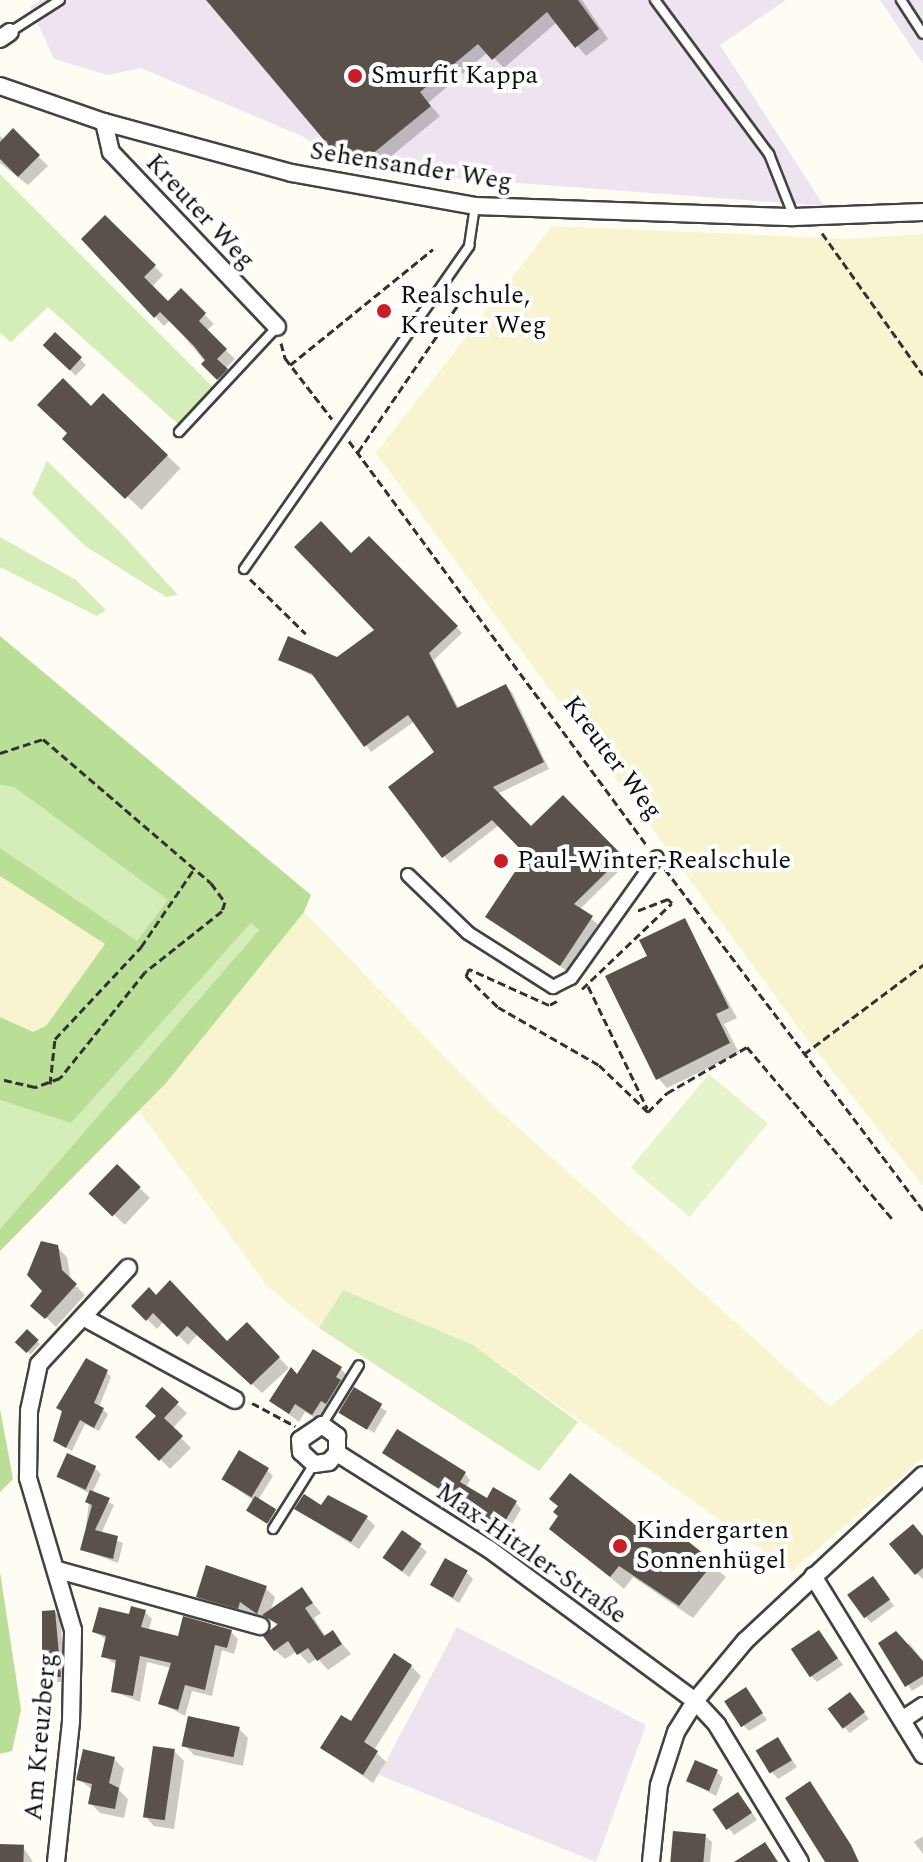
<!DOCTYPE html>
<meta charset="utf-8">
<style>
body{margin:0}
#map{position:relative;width:923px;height:1862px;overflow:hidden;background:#fffcf3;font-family:Spectral,serif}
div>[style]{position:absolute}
.industrial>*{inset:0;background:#ede4ef}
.farmland>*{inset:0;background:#f8f4d0}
.green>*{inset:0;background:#d5edb9}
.forest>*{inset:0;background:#b9df97}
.pitch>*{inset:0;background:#e6f4cb;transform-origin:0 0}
.shadow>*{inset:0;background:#0003;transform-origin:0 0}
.building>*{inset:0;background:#5a514b;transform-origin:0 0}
.path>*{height:3px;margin-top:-1.5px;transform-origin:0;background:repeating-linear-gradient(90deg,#323232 0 8px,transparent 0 12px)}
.roads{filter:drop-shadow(2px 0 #434343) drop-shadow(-2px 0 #434343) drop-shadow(0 2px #434343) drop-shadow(0 -2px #434343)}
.service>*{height:8px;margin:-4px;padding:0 4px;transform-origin:4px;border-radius:4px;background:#fff}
.pedestrian>*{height:12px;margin:-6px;padding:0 6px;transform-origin:6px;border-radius:6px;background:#fff}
.minor>*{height:16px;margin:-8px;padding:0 8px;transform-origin:8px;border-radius:8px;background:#fff}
.dots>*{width:22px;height:22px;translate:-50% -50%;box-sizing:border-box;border:4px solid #fff;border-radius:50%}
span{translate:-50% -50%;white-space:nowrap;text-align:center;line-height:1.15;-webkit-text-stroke:8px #fff;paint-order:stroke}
.poi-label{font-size:26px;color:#101010}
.left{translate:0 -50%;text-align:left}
.street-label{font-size:26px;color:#101010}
</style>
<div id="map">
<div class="industrial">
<i style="clip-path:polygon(40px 0,786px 0,720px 45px,824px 206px,360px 171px,335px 163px,304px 137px,141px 68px,108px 75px,54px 59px,30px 7px)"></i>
<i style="clip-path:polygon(880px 0,923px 0,923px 65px,923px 64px)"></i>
<i style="clip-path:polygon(457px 1627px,646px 1725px,596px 1862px,379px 1775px)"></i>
</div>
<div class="farmland">
<i style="clip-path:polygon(552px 226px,848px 239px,923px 234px,923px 1186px,804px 1035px,376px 453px)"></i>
<i style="clip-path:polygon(0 876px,105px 944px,46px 1026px,33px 1033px,0 1017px)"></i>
<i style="clip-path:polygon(304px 912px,484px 1097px,830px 1407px,923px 1328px,923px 1458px,792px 1571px,473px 1345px,343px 1290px,319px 1328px,267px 1286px,139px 1111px)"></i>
</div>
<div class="green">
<i style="clip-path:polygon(0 174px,215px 389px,179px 425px,48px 307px,11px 342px,0 333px)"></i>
<i style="clip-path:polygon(47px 461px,119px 531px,178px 595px,166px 597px,85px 546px,32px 494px)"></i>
<i style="clip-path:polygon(0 537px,76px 580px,106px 610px,97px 616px,0 567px)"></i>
<i style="clip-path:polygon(0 785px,14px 787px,169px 900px,137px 942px,0 848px)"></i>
<i style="clip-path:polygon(251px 923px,259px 930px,0 1229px,0 1100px,71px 1122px)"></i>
<i style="clip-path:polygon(343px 1290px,473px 1345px,578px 1422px,539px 1471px,319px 1328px)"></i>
</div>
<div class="forest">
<i style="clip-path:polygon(0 636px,311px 895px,304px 912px,166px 1083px,0 1251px,0 1229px,259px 930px,251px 923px,71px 1123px,0 1100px,0 1017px,33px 1032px,46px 1026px,105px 944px,0 876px,0 848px,137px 941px,168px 900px,14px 787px,0 785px)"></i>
<i style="clip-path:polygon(0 1409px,13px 1479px,0 1492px)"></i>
<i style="clip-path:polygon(0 1572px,21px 1710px,12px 1751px,0 1754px)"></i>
</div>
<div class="pitch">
<i style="left:709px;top:1074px;width:77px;height:122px;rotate:40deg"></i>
</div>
<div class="shadow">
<i style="clip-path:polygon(209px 0,582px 0,608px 39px,586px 56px,557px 22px,504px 68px,488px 52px,428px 103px,440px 116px,372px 172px,360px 160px,351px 167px,341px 158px)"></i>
<i style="clip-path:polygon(13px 131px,48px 166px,28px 185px,0 163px,0 136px,4px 140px)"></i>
<i style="clip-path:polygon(105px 218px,163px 275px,151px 288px,168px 304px,181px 291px,214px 324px,206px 331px,235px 359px,224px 370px,235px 380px,227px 388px,170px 320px,164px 326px,84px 240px)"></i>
<i style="left:55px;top:334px;width:44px;height:15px;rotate:45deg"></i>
<i style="left:103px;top:396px;width:106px;height:57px;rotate:43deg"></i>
<i style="clip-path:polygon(369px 538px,462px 633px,434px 660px,459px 709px,506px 686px,512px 692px,549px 769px,497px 794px,531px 829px,563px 798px,627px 863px,579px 910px,598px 924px,567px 971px,487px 917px,528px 855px,499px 825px,450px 863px,444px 856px,437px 752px,415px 721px,371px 752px,318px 679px,280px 659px,337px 659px,377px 630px,352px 555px)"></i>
<i style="clip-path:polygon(684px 920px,737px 1018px,724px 1024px,739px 1053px,667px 1088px,658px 1078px,649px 957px)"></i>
<i style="left:117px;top:1167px;width:45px;height:37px;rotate:43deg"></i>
<i style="clip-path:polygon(57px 1247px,67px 1257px,71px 1281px,85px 1295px,56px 1327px,33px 1305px,45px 1291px)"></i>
<i style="clip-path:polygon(156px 1298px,227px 1344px,247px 1325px,289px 1368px,262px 1393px,198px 1334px,188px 1345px,164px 1321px,157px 1329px,134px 1306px)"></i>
<i style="left:27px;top:1332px;width:18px;height:14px;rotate:43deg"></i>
<i style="clip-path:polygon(341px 1369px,350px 1379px,345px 1387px,352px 1394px,387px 1411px,374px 1433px,339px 1409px,331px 1409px,323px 1423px,305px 1412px,299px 1422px,272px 1401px,297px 1377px)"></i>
<i style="clip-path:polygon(106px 1372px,111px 1377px,99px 1407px,108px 1414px,99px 1431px,85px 1424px,72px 1451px,61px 1445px,55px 1440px,63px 1413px,58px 1407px)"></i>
<i style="clip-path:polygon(162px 1390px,187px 1413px,172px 1429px,191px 1448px,170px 1469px,138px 1437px,159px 1416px)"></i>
<i style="clip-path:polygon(398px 1431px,465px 1474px,470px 1480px,466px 1487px,488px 1501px,516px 1503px,521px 1509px,507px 1533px,390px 1458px,384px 1453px)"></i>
<i style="clip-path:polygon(95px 1468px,101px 1474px,92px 1493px,114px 1505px,101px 1534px,123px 1543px,118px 1563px,83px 1550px,90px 1494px,58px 1476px)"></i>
<i style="clip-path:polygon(267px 1470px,273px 1476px,258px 1500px,281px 1516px,274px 1528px,249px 1510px,254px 1501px,223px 1479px)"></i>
<i style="clip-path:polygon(296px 1509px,367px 1518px,375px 1526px,359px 1549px)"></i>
<i style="clip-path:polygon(560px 1517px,653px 1541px,665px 1526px,726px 1577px,693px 1618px,633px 1577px,624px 1589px,552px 1528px)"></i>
<i style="clip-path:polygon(923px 1538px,923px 1579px,916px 1573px)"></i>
<i style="clip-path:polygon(420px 1546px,427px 1552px,409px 1577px,385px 1558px)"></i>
<i style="clip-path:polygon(467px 1573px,473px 1579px,459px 1603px,432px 1585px)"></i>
<i style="clip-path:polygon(879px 1585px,894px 1606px,871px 1623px,865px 1616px)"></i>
<i style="clip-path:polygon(265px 1588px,275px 1597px,270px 1612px,302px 1590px,321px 1613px,314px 1618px,326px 1637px,333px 1633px,351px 1654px,328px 1670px,317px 1658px,309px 1664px,297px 1651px,285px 1659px,275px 1650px,278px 1626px,268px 1618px,208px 1606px,198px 1596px)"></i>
<i style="clip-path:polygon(55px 1612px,60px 1618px,66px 1682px,49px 1682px,44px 1676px)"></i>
<i style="clip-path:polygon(145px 1612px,152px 1619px,148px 1631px,180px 1639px,231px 1632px,238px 1639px,234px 1654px,222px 1650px,212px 1696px,192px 1691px,185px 1716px,160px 1703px,171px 1668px,147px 1662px,140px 1702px,113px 1691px,117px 1665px,103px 1656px,107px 1640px,95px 1632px)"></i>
<i style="clip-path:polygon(819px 1633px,843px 1665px,817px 1682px,811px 1676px)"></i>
<i style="clip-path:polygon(881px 1643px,910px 1644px,923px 1661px,923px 1684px,912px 1691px)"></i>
<i style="clip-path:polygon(411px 1666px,421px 1676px,374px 1750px,386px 1762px,373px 1783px,323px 1748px)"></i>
<i style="clip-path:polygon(745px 1689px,767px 1720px,749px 1731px,743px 1725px)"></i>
<i style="left:850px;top:1694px;width:31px;height:24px;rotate:53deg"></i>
<i style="clip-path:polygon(239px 1729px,248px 1738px,243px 1766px,194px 1755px,184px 1745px)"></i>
<i style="clip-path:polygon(778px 1739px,797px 1767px,778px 1779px,772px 1772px)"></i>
<i style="clip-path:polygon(174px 1751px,184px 1761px,174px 1829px,154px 1826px,145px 1816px)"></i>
<i style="clip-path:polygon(114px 1759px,124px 1769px,119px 1790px,128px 1799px,124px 1818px,100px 1813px,90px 1803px,93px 1790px,78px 1779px)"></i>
<i style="clip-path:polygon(717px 1772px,723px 1778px,716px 1796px,688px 1781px)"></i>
<i style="clip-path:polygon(744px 1801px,757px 1820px,734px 1835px,715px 1810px)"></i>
<i style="clip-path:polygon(705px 1836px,712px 1842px,710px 1862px,674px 1862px)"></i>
<i style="clip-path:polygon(923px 1836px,923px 1854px,914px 1842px)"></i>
<i style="clip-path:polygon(0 1846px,23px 1847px,33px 1862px,0 1862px)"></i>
</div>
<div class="building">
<i style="clip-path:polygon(206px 0,578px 0,599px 29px,575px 48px,547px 12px,492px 60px,478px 44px,420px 92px,431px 106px,360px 164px,350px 151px,340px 159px)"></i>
<i style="clip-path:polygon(13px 128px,40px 155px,18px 177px,0 159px,0 142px)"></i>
<i style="clip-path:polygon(105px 215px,156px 265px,144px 277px,168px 301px,181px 288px,206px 313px,199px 321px,227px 349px,217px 359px,228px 369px,217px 380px,201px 364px,205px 360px,194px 346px,160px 312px,154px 318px,81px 239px)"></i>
<i style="left:55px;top:332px;width:37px;height:18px;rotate:43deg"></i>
<i style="clip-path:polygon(63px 378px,91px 406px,103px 393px,168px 455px,125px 499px,62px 439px,67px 433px,37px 405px)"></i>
<i style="clip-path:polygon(321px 521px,351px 553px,369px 536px,458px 626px,429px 653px,457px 708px,506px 684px,544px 762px,493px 787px,531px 826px,563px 795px,623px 856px,574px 904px,593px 916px,560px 966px,485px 917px,526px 855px,492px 820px,442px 858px,388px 787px,434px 752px,408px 715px,364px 747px,312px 674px,278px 660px,288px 636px,337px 657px,374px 630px,294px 547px)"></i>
<i style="clip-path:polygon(685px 918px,729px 1008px,716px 1014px,730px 1043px,656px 1080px,605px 976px,647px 956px,639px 940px)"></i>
<i style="left:117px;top:1164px;width:33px;height:41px;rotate:44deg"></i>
<i style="clip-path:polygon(41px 1241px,58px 1245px,62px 1270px,77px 1284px,45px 1319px,30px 1306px,42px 1291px,27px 1275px)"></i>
<i style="clip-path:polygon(170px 1280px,227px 1341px,247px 1322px,280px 1357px,251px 1385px,187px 1326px,177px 1337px,153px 1313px,146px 1321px,131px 1306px,149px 1287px,156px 1295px)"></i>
<i style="left:27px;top:1329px;width:16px;height:18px;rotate:43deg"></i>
<i style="clip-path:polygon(313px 1349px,342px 1367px,336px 1377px,341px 1380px,326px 1404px,321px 1401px,312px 1415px,295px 1404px,289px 1414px,269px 1401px,291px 1367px,297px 1374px)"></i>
<i style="clip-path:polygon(86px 1358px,108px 1370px,94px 1403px,104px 1408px,94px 1428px,80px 1420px,66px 1448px,53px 1441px,62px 1411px,56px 1408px)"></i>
<i style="clip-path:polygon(162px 1387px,179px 1402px,164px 1418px,183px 1436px,159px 1461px,135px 1437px,156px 1416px,145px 1406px)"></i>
<i style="left:354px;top:1387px;width:33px;height:30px;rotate:31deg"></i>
<i style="clip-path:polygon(397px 1429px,466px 1472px,460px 1482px,487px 1498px,493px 1487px,517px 1501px,501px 1528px,382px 1453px)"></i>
<i style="left:239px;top:1450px;width:35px;height:34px;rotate:31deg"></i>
<i style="left:67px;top:1453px;width:32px;height:26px;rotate:24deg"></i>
<i style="clip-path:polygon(570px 1473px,652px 1538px,665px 1523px,714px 1562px,679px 1606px,619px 1566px,610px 1577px,549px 1529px,558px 1516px,553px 1512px,558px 1506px,549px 1499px)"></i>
<i style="clip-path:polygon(90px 1490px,110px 1498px,95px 1530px,118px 1536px,113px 1559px,80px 1550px,92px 1505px,85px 1502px)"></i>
<i style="clip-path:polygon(304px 1494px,321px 1505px,328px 1495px,368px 1516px,351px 1542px,294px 1509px)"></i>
<i style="left:255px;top:1496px;width:25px;height:17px;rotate:32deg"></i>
<i style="clip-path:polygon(913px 1524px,923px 1536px,923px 1568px,915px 1575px,889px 1544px)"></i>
<i style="left:402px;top:1530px;width:24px;height:34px;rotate:35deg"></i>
<i style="left:445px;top:1558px;width:26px;height:31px;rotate:29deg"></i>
<i style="clip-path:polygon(206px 1565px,267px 1586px,257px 1614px,240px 1602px,238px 1609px,196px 1597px)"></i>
<i style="left:873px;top:1576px;width:29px;height:32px;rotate:54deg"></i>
<i style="clip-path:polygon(302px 1587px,313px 1603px,305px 1608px,324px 1636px,333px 1630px,342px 1644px,317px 1661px,308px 1648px,297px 1655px,288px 1641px,274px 1651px,263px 1636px,278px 1624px,262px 1615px)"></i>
<i style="clip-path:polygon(131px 1606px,146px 1610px,141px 1627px,178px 1636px,183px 1616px,232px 1630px,227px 1648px,215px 1645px,205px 1690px,185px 1685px,178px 1710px,158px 1704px,171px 1663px,140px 1656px,133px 1696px,111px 1692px,116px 1660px,101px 1657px,106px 1636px,92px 1632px,99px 1607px,129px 1614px)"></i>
<i style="clip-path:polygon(55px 1610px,61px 1677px,42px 1677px,42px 1611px)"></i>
<i style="left:819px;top:1630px;width:34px;height:34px;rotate:56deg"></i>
<i style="clip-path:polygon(896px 1631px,923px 1661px,923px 1676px,905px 1687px,878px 1643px)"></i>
<i style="clip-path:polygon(394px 1653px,412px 1665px,364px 1742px,378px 1751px,363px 1775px,320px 1748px,341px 1715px,351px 1721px)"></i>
<i style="left:746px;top:1687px;width:31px;height:26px;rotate:57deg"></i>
<i style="left:850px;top:1692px;width:25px;height:28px;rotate:53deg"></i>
<i style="left:188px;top:1716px;width:53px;height:31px;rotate:12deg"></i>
<i style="left:778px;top:1737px;width:27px;height:26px;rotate:59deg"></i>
<i style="left:153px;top:1746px;width:22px;height:72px;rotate:8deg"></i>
<i style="clip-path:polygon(83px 1749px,115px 1757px,109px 1783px,119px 1788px,115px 1809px,88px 1804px,92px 1784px,76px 1780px)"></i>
<i style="left:695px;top:1760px;width:25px;height:23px;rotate:23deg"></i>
<i style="clip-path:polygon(810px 1781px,851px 1845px,859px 1862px,825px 1862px,785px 1798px)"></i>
<i style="left:738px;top:1792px;width:25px;height:31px;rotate:56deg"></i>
<i style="left:673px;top:1831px;width:33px;height:31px;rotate:5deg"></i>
<i style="clip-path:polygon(765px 1842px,778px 1862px,734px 1862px)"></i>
<i style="left:0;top:1844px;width:24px;height:18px;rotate:2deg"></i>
</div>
<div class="path">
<i style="left:822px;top:233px;width:174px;rotate:54.6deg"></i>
<i style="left:281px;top:343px;width:16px;rotate:75deg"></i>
<i style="left:285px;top:358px;width:77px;rotate:52.4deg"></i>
<i style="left:290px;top:365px;width:184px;rotate:-39deg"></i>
<i style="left:349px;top:441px;width:504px;rotate:53.63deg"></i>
<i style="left:358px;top:452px;width:189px;rotate:-55.8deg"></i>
<i style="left:250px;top:579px;width:78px;rotate:44.5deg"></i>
<i style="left:0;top:753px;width:45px;rotate:-18deg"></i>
<i style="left:43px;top:739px;width:221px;rotate:40.6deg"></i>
<i style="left:211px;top:883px;width:24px;rotate:54deg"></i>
<i style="left:225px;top:902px;width:9px;rotate:108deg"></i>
<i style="left:222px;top:911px;width:98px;rotate:141.6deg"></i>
<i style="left:145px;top:972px;width:136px;rotate:128.7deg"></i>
<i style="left:60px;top:1078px;width:27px;rotate:160deg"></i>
<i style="left:35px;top:1087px;width:36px;rotate:-167deg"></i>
<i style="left:665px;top:869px;width:428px;rotate:52.9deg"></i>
<i style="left:588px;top:986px;width:136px;rotate:64.2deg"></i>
<i style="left:582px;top:989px;width:124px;rotate:-43.7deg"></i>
<i style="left:672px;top:903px;width:6px;rotate:-135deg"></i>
<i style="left:668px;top:899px;width:34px;rotate:159deg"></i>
<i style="left:557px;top:1001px;width:9px;rotate:153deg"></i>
<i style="left:549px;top:1005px;width:88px;rotate:-155.8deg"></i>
<i style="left:469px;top:969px;width:8px;rotate:113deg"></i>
<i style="left:466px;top:976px;width:45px;rotate:44.1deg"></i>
<i style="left:498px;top:1007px;width:116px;rotate:29.9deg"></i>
<i style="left:599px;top:1065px;width:68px;rotate:43.8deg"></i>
<i style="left:804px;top:1054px;width:149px;rotate:-36.8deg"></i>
<i style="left:50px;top:1084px;width:45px;rotate:-83.7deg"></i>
<i style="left:55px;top:1039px;width:126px;rotate:-46.9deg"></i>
<i style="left:141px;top:947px;width:94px;rotate:-55.8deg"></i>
<i style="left:648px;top:1112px;width:27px;rotate:-45deg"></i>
<i style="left:667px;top:1093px;width:92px;rotate:-29.9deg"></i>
<i style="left:747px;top:1047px;width:226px;rotate:49.8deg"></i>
<i style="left:252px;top:1403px;width:49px;rotate:28.1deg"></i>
</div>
<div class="roads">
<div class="service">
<i style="left:655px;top:0;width:192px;rotate:53.5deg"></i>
<i style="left:769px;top:154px;width:68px;rotate:68.4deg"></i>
<i style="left:901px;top:0;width:40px;rotate:57.1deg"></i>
<i style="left:10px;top:32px;width:59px;rotate:-32.6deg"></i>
<i style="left:179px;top:432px;width:144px;rotate:-47deg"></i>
<i style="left:244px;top:569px;width:394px;rotate:-55.1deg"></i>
<i style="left:469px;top:246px;width:40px;rotate:-81.5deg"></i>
<i style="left:322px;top:1425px;width:70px;rotate:-58.3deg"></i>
<i style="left:273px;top:1529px;width:77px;rotate:-57.8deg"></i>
</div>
<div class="pedestrian">
<i style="left:408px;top:875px;width:83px;rotate:44deg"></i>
<i style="left:468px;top:933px;width:101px;rotate:32.4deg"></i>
<i style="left:553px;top:987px;width:20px;rotate:-27deg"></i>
<i style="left:571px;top:978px;width:148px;rotate:-54.6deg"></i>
</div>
<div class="minor">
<i style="left:0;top:39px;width:12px;rotate:-35deg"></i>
<i style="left:0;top:86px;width:110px;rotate:19.1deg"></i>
<i style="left:104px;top:122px;width:195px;rotate:15.2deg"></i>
<i style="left:292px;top:173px;width:186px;rotate:10.2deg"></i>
<i style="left:475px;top:206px;width:319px;rotate:2deg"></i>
<i style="left:794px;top:217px;width:129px;rotate:-2.2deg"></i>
<i style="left:104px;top:122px;width:31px;rotate:77deg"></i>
<i style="left:111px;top:152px;width:241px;rotate:46.5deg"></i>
<i style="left:83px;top:1317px;width:173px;rotate:28.6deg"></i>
<i style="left:337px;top:1453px;width:12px;rotate:132deg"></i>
<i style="left:329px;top:1462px;width:15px;rotate:172deg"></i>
<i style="left:314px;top:1464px;width:18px;rotate:-137deg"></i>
<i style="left:301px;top:1452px;width:12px;rotate:-95deg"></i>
<i style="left:300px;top:1440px;width:27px;rotate:-34deg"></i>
<i style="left:322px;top:1425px;width:19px;rotate:36deg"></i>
<i style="left:337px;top:1436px;width:17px;rotate:90deg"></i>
<i style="left:337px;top:1453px;width:180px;rotate:32.3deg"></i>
<i style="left:489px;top:1549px;width:256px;rotate:36.4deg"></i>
<i style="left:695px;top:1701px;width:33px;rotate:47deg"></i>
<i style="left:717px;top:1725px;width:160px;rotate:58.8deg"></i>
<i style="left:58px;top:1570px;width:210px;rotate:15.5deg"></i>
<i style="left:813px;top:1576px;width:210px;rotate:58.4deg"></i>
<i style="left:902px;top:1720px;width:25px;rotate:-34deg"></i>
<i style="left:56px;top:1862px;width:142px;rotate:-83.9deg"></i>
<i style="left:71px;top:1721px;width:91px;rotate:-88.7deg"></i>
<i style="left:73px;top:1630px;width:159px;rotate:-106.5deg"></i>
<i style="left:28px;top:1478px;width:67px;rotate:-89.1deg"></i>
<i style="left:29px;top:1411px;width:48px;rotate:-78deg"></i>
<i style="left:39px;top:1364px;width:131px;rotate:-47.2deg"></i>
<i style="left:651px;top:1862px;width:77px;rotate:-84.1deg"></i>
<i style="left:659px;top:1785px;width:56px;rotate:-72.2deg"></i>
<i style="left:676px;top:1732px;width:36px;rotate:-58deg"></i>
<i style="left:695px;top:1701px;width:78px;rotate:-50.2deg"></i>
<i style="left:745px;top:1641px;width:243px;rotate:-43deg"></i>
</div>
</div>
<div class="dots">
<i style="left:355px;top:76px;background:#cb1d28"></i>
<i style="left:384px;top:311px;background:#cb1d28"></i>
<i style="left:501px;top:861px;background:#cb1d28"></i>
<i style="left:620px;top:1546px;background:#cb1d28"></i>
</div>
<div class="poi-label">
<span class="left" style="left:371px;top:76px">Smurfit Kappa</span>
<span class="left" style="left:400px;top:311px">Realschule,<br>Kreuter Weg</span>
<span class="left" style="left:517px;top:861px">Paul-Winter-Realschule</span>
<span class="left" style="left:636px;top:1546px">Kindergarten<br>Sonnenhügel</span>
</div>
<div class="street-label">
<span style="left:411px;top:167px;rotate:9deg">Sehensander Weg</span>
<span style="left:200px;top:212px;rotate:47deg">Kreuter Weg</span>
<span style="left:612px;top:758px;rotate:53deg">Kreuter Weg</span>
<span style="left:531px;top:1554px;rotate:35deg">Max-Hitzler-Straße</span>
<span style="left:41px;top:1737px;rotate:-85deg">Am Kreuzberg</span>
</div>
</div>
